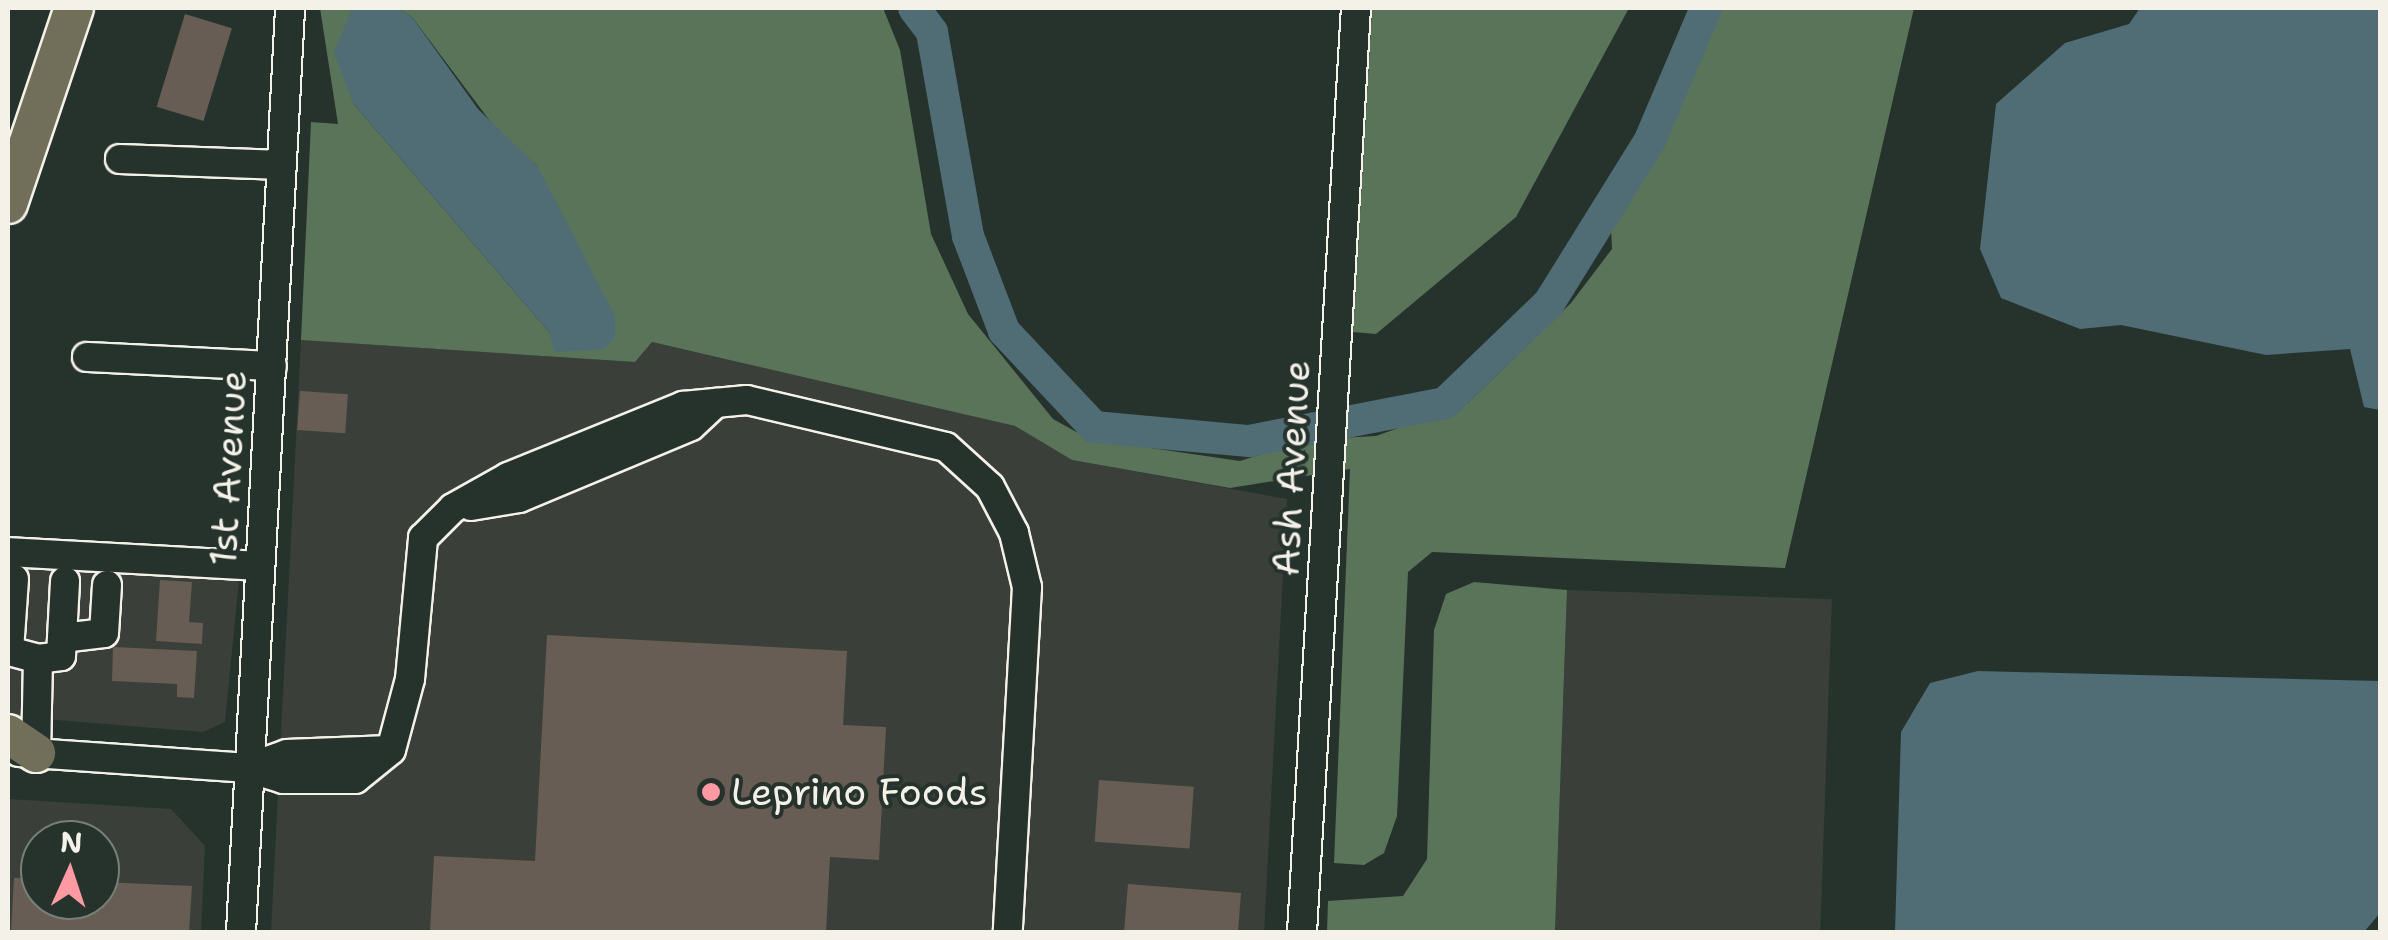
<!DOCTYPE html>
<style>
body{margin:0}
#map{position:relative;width:2388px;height:940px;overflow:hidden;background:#26332d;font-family:"Shantell Sans",sans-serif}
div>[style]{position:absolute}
.built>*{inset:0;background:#3a4039;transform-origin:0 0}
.green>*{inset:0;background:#5a745a}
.water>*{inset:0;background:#506c75}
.river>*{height:32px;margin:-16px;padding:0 16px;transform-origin:16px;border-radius:16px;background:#506c75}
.building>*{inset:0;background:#685d54;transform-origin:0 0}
.roads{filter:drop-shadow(2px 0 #f4f1e8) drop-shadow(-2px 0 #f4f1e8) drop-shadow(0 2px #f4f1e8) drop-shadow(0 -2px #f4f1e8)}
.minor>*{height:28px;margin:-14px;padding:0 14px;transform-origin:14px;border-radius:14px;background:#26332d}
.highway>*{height:38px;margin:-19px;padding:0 19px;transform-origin:19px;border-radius:19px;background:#716e59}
.dots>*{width:28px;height:28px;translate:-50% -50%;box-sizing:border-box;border:5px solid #26332d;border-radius:50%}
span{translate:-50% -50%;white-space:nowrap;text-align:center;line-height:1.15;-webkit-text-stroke:8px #26332d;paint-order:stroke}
.street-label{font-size:38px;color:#f4f1e8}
.poi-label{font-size:38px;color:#f4f1e8}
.left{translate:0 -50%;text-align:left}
.frame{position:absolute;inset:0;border:10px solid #f4f1e8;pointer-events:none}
.north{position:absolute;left:20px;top:820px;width:100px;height:100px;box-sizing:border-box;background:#26332d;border:2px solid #787f78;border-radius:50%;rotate:3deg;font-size:28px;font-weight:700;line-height:40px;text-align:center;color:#f4f1e8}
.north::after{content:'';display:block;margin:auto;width:35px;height:45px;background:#ff9aa2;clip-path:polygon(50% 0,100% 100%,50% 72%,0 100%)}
</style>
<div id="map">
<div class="built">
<i style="clip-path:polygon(301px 340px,635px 362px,652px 342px,1015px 426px,1072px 460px,1287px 499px,1264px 932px,271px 932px)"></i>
<i style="clip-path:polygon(8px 557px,240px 569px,225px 722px,203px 732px,8px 716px)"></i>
<i style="left:1567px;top:590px;width:265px;height:342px;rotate:2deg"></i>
<i style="clip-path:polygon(evenodd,8px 799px,171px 809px,205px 846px,201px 932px,8px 932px,8px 799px,40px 840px,100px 840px,100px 900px,40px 900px,40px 840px)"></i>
</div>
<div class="green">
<i style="clip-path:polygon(320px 8px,352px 8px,353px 103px,549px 332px,538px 167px,496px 129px,412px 17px,398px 8px,883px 8px,900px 50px,931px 234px,968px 314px,1053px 419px,1089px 439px,1240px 461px,1305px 440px,1376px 436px,1468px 403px,1571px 303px,1612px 249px,1611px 227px,1662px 135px,1713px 8px,1914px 8px,1785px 568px,1432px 552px,1408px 572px,1397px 816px,1384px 853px,1364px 865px,1334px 863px,1350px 469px,1230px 488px,1072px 460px,1015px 426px,652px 342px,635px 362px,301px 340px,311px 122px,338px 124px)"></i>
<i style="clip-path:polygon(1372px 8px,1629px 8px,1516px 217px,1376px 334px,1353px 332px)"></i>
<i style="clip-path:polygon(1474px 582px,1567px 590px,1555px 932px,1327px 932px,1328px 901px,1403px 896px,1427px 859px,1434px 630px,1446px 594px)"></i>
</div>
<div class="water">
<i style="clip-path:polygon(352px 8px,398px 8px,412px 17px,478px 109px,538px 167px,615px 316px,615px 337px,605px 349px,555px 352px,549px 332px,353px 103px,334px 53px)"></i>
<i style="clip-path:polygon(2140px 8px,2380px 8px,2380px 410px,2364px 407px,2350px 349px,2266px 355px,2121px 325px,2080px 329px,2001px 298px,1980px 249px,1996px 104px,2065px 43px,2129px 24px)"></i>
<i style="clip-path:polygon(1978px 671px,2380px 681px,2380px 913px,2364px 932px,1895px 932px,1901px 732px,1930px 683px)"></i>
</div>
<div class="river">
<i style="left:914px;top:8px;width:30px;rotate:53deg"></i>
<i style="left:932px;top:32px;width:207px;rotate:80deg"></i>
<i style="left:968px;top:236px;width:102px;rotate:69.2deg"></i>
<i style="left:1004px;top:331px;width:132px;rotate:46.8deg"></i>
<i style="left:1094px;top:427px;width:156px;rotate:5.2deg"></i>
<i style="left:1249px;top:441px;width:200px;rotate:-11deg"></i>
<i style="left:1445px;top:403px;width:144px;rotate:-43.9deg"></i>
<i style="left:1549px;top:303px;width:192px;rotate:-58.2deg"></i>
<i style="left:1650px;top:140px;width:143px;rotate:-67deg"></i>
</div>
<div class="building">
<i style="left:185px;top:14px;width:49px;height:97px;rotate:17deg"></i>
<i style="left:300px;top:391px;width:48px;height:39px;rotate:4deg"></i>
<i style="clip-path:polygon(160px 580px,192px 582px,189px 622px,203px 623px,202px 644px,156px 641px)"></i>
<i style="clip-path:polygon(547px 635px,847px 651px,843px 725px,886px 727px,879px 860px,830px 857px,826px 932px,430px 932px,434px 856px,535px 861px)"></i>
<i style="clip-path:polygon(113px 647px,197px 651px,194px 698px,177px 697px,177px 684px,112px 681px)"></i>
<i style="left:1099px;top:780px;width:95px;height:62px;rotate:4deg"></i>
<i style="clip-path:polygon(14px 878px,40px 879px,40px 900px,100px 900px,100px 882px,192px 886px,189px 932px,11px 932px)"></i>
<i style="clip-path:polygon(1128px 884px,1241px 893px,1238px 932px,1124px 932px)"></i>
</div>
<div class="roads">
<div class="minor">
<i style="left:120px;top:159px;width:162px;rotate:2.1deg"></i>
<i style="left:87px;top:357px;width:185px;rotate:2.8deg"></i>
<i style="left:471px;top:506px;width:49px;rotate:-9.5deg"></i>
<i style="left:519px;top:498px;width:186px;rotate:-22.7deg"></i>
<i style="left:691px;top:426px;width:34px;rotate:-43deg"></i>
<i style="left:8px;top:552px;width:252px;rotate:3.2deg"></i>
<i style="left:14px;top:579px;width:72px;rotate:94deg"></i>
<i style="left:9px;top:651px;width:30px;rotate:15deg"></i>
<i style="left:38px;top:659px;width:94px;rotate:91.2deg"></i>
<i style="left:62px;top:638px;width:42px;rotate:-6.8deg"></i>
<i style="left:104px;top:633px;width:48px;rotate:-86.4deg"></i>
<i style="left:38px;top:659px;width:23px;rotate:-7deg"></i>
<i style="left:61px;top:656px;width:75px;rotate:-86.9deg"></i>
<i style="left:19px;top:752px;width:230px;rotate:4deg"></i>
<i style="left:248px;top:768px;width:37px;rotate:17deg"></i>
<i style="left:283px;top:779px;width:72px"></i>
<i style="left:355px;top:779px;width:46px;rotate:-38.9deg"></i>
<i style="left:391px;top:750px;width:73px;rotate:-75deg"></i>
<i style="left:410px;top:679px;width:142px;rotate:-84.7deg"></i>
<i style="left:423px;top:538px;width:42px;rotate:-45deg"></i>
<i style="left:453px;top:508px;width:63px;rotate:-29.4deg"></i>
<i style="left:508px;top:477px;width:189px;rotate:-22.1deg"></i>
<i style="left:683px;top:406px;width:64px;rotate:-5.4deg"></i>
<i style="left:747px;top:400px;width:204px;rotate:13.3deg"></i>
<i style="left:946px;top:447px;width:59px;rotate:42.3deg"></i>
<i style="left:990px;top:487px;width:52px;rotate:62.4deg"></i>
<i style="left:1014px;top:533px;width:56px;rotate:76.5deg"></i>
<i style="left:1027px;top:587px;width:346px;rotate:93.2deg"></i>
<i style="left:248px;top:768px;width:41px;rotate:-19.7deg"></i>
<i style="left:287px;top:754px;width:102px;rotate:-2.2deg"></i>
<i style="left:241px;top:932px;width:925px;rotate:-86.96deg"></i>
<i style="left:1302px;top:932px;width:926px;rotate:-86.66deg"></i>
</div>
<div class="highway">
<i style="left:8px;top:204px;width:207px;rotate:-71.4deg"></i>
<i style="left:8px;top:734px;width:34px;rotate:34deg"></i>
</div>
</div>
<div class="dots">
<i style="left:711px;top:792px;background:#ff9aa2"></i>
</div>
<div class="street-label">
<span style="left:228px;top:468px;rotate:-87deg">1st Avenue</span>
<span style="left:1291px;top:468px;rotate:-87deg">Ash Avenue</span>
</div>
<div class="poi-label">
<span class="left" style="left:731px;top:792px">Leprino Foods</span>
</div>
<div class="frame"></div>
<div class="north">N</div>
</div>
